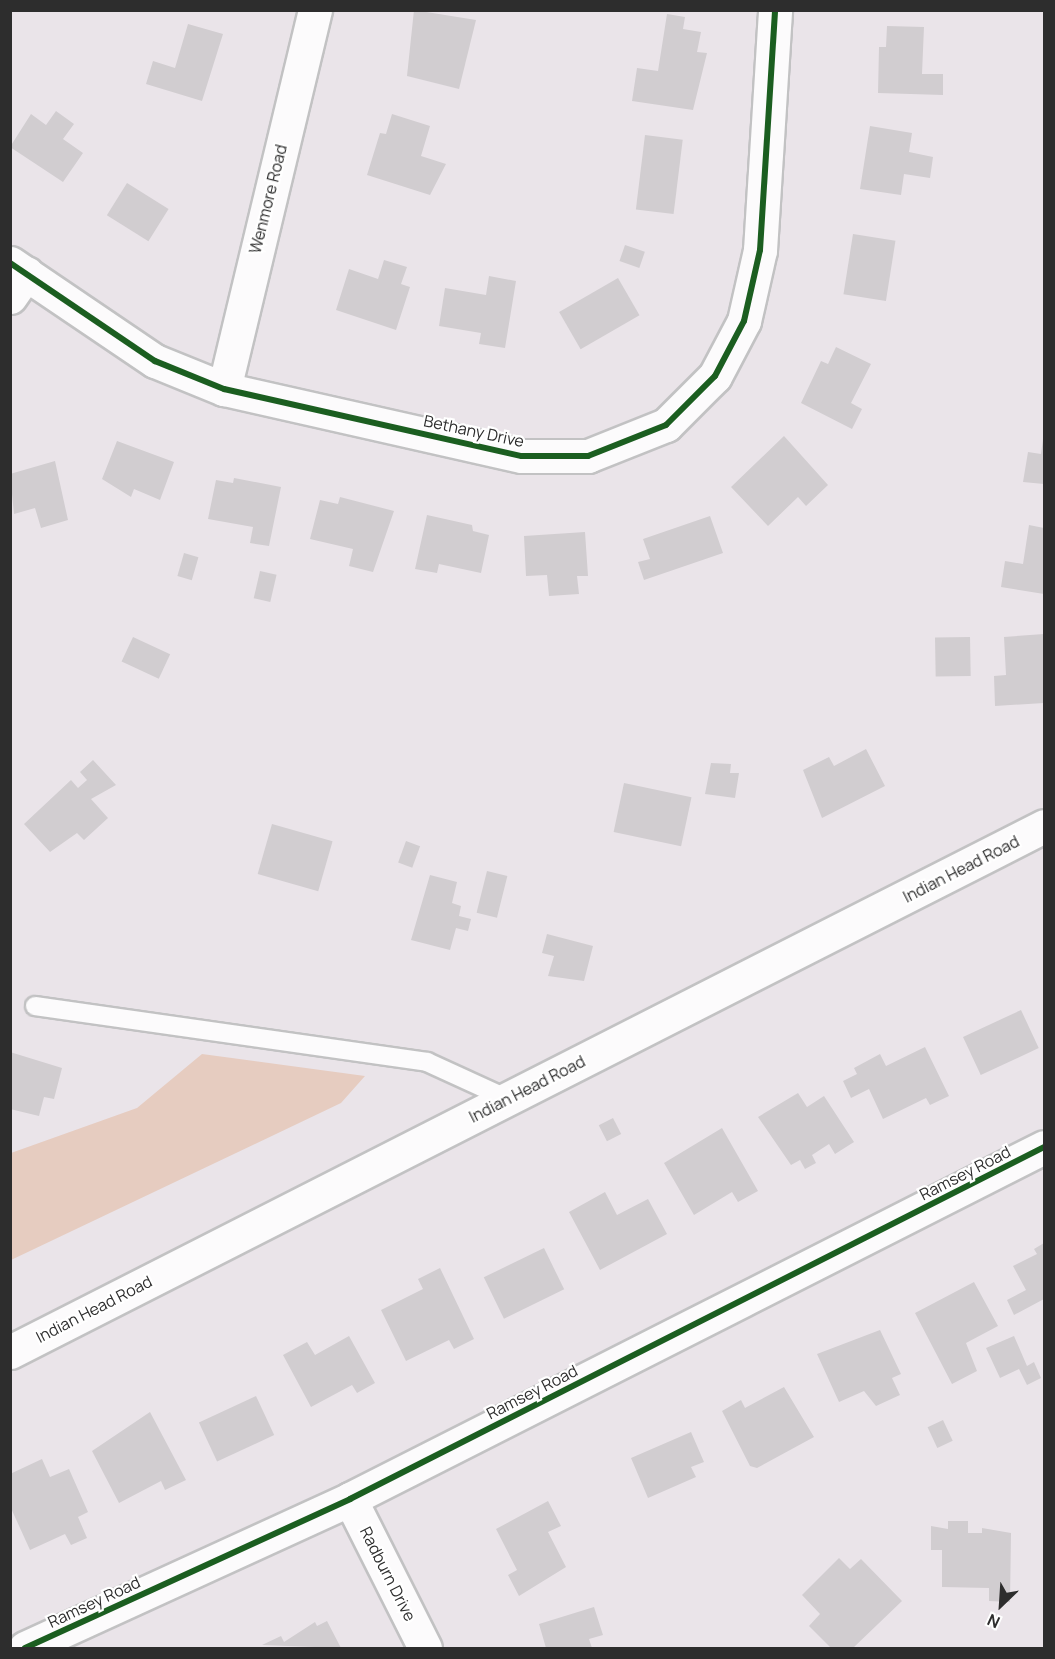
<!DOCTYPE html>
<style>
body{margin:0}
#map{position:relative;width:1055px;height:1659px;overflow:hidden;background:#eae4e9;font-family:Manrope,sans-serif}
div>[style]{position:absolute}
.green>*{inset:0;background:#e6ccc0}
.building>*{inset:0;background:#d1cdd0;transform-origin:0 0}
.roads{filter:drop-shadow(2px 0 #c2c2c3) drop-shadow(-2px 0 #c2c2c3) drop-shadow(0 2px #c2c2c3) drop-shadow(0 -2px #c2c2c3)}
.service>*{height:18px;margin:-9px;padding:0 9px;transform-origin:9px;border-radius:9px;background:#fcfbfc}
.minor>*{height:33px;margin:-16.5px;padding:0 16.5px;transform-origin:16.5px;border-radius:16.5px;background:#fcfbfc}
.secondary>*{height:33px;margin:-16.5px;padding:0 16.5px;transform-origin:16.5px;border-radius:16.5px;background:#fcfbfc}
.cycleway>*{height:6px;margin:-3px;padding:0 3px;transform-origin:3px;border-radius:3px;background:#1b5e20}
span{translate:-50% -50%;white-space:nowrap;text-align:center;line-height:1.15;-webkit-text-stroke:4.5px #fff;paint-order:stroke}
.street-label{font-size:16px;color:#2d2d2d}
.frame{position:absolute;inset:0;border:12px solid #2d2d2d;pointer-events:none}
.north{position:absolute;left:971px;top:1575px;width:60px;height:60px;-webkit-text-stroke:4px #fff;paint-order:stroke;rotate:205deg;font-size:16px;font-weight:700;line-height:24px;text-align:center;color:#2d2d2d}
.north::after{content:'';display:block;margin:auto;width:21px;height:27px;background:#2d2d2d;clip-path:polygon(50% 0,100% 100%,50% 72%,0 100%)}
</style>
<div id="map">
<div class="green">
<i style="clip-path:polygon(202px 1054px,365px 1076px,341px 1103px,11px 1260px,11px 1153px,137px 1108px)"></i>
</div>
<div class="building">
<i style="clip-path:polygon(414px 10px,476px 20px,459px 89px,407px 76px)"></i>
<i style="clip-path:polygon(667px 14px,685px 17px,683px 29px,701px 32px,697px 52px,707px 53px,693px 110px,632px 101px,637px 68px,658px 71px)"></i>
<i style="clip-path:polygon(188px 24px,223px 34px,202px 101px,146px 84px,153px 61px,175px 68px)"></i>
<i style="clip-path:polygon(887px 26px,924px 27px,922px 74px,943px 74px,943px 95px,878px 93px,879px 47px,886px 47px)"></i>
<i style="clip-path:polygon(56px 111px,74px 124px,63px 139px,83px 153px,63px 182px,10px 147px,31px 114px,46px 125px)"></i>
<i style="clip-path:polygon(392px 114px,430px 126px,421px 156px,446px 164px,430px 195px,367px 175px,380px 133px,386px 134px)"></i>
<i style="clip-path:polygon(870px 126px,912px 133px,909px 152px,933px 157px,930px 178px,904px 174px,901px 195px,860px 189px)"></i>
<i style="left:645px;top:135px;width:38px;height:75px;rotate:7deg"></i>
<i style="left:127px;top:183px;width:49px;height:38px;rotate:32deg"></i>
<i style="left:853px;top:234px;width:43px;height:61px;rotate:9deg"></i>
<i style="left:625px;top:245px;width:21px;height:17px;rotate:19deg"></i>
<i style="clip-path:polygon(384px 260px,407px 267px,401px 284px,410px 287px,396px 330px,336px 310px,349px 269px,378px 279px)"></i>
<i style="clip-path:polygon(489px 276px,516px 281px,505px 348px,479px 344px,481px 333px,439px 326px,445px 288px,486px 295px)"></i>
<i style="left:618px;top:278px;width:43px;height:68px;rotate:60deg"></i>
<i style="clip-path:polygon(836px 347px,871px 364px,851px 403px,862px 409px,852px 429px,801px 403px,821px 361px,828px 364px)"></i>
<i style="clip-path:polygon(784px 436px,828px 485px,806px 506px,798px 497px,768px 526px,731px 487px)"></i>
<i style="clip-path:polygon(1043px 439px,1044px 484px,1023px 482px,1028px 452px,1041px 454px)"></i>
<i style="clip-path:polygon(117px 441px,174px 462px,160px 500px,134px 489px,131px 497px,102px 479px)"></i>
<i style="clip-path:polygon(55px 461px,68px 520px,41px 528px,35px 508px,14px 514px,10px 474px)"></i>
<i style="clip-path:polygon(234px 478px,281px 487px,269px 546px,250px 543px,253px 527px,208px 519px,216px 480px,233px 483px)"></i>
<i style="clip-path:polygon(340px 497px,394px 511px,373px 572px,349px 566px,353px 549px,310px 539px,320px 500px,338px 504px)"></i>
<i style="clip-path:polygon(427px 515px,472px 525px,473px 531px,489px 535px,481px 573px,439px 564px,437px 573px,415px 569px)"></i>
<i style="clip-path:polygon(710px 516px,723px 553px,644px 580px,638px 562px,650px 559px,643px 539px)"></i>
<i style="clip-path:polygon(1029px 525px,1044px 528px,1044px 594px,1001px 587px,1005px 561px,1023px 564px)"></i>
<i style="clip-path:polygon(585px 532px,588px 576px,577px 576px,579px 594px,549px 596px,547px 575px,526px 576px,524px 536px)"></i>
<i style="left:184px;top:553px;width:15px;height:24px;rotate:16deg"></i>
<i style="left:260px;top:571px;width:17px;height:28px;rotate:13deg"></i>
<i style="clip-path:polygon(1044px 634px,1044px 703px,995px 706px,994px 676px,1006px 675px,1004px 637px)"></i>
<i style="left:133px;top:637px;width:41px;height:27px;rotate:25deg"></i>
<i style="left:970px;top:637px;width:39px;height:35px;rotate:89deg"></i>
<i style="clip-path:polygon(866px 749px,885px 786px,822px 818px,803px 770px,829px 757px,834px 766px)"></i>
<i style="clip-path:polygon(93px 760px,116px 785px,91px 799px,108px 818px,84px 840px,77px 833px,50px 852px,24px 824px,71px 780px,78px 788px,87px 780px,80px 772px)"></i>
<i style="clip-path:polygon(711px 763px,731px 764px,730px 773px,739px 773px,735px 798px,705px 794px)"></i>
<i style="left:624px;top:783px;width:69px;height:50px;rotate:12deg"></i>
<i style="left:272px;top:824px;width:63px;height:52px;rotate:16deg"></i>
<i style="left:406px;top:841px;width:15px;height:23px;rotate:20deg"></i>
<i style="left:487px;top:871px;width:21px;height:43px;rotate:14deg"></i>
<i style="clip-path:polygon(430px 875px,457px 882px,452px 903px,461px 906px,459px 916px,471px 919px,468px 931px,456px 928px,450px 950px,411px 940px)"></i>
<i style="clip-path:polygon(547px 934px,593px 946px,584px 981px,548px 976px,554px 956px,542px 953px)"></i>
<i style="left:1021px;top:1010px;width:42px;height:64px;rotate:65deg"></i>
<i style="clip-path:polygon(925px 1047px,949px 1096px,930px 1105px,926px 1098px,883px 1119px,869px 1089px,851px 1098px,843px 1081px,857px 1074px,854px 1068px,880px 1054px,886px 1066px)"></i>
<i style="clip-path:polygon(10px 1052px,62px 1068px,54px 1099px,44px 1097px,39px 1116px,10px 1109px)"></i>
<i style="clip-path:polygon(798px 1093px,807px 1107px,824px 1096px,854px 1142px,835px 1154px,829px 1144px,812px 1155px,816px 1163px,805px 1169px,800px 1160px,791px 1165px,758px 1117px)"></i>
<i style="left:613px;top:1118px;width:18px;height:16px;rotate:63deg"></i>
<i style="clip-path:polygon(722px 1128px,758px 1191px,738px 1202px,732px 1192px,694px 1215px,664px 1163px)"></i>
<i style="clip-path:polygon(605px 1192px,617px 1215px,648px 1199px,667px 1234px,600px 1270px,569px 1212px)"></i>
<i style="clip-path:polygon(1044px 1243px,1044px 1299px,1014px 1315px,1007px 1300px,1026px 1290px,1013px 1266px,1037px 1254px,1034px 1249px)"></i>
<i style="left:544px;top:1248px;width:46px;height:67px;rotate:64deg"></i>
<i style="clip-path:polygon(440px 1268px,474px 1339px,454px 1349px,449px 1340px,406px 1361px,381px 1310px,423px 1289px,418px 1279px)"></i>
<i style="clip-path:polygon(974px 1282px,998px 1326px,966px 1343px,977px 1371px,952px 1384px,915px 1313px)"></i>
<i style="clip-path:polygon(880px 1330px,901px 1374px,892px 1378px,900px 1395px,876px 1406px,864px 1391px,839px 1402px,817px 1354px)"></i>
<i style="clip-path:polygon(349px 1336px,375px 1383px,357px 1393px,352px 1385px,311px 1407px,283px 1355px,307px 1342px,315px 1355px)"></i>
<i style="clip-path:polygon(1014px 1336px,1027px 1366px,1034px 1362px,1041px 1378px,1027px 1385px,1019px 1369px,1000px 1378px,986px 1348px)"></i>
<i style="clip-path:polygon(784px 1387px,814px 1437px,757px 1468px,750px 1466px,722px 1411px,741px 1400px,745px 1408px)"></i>
<i style="left:256px;top:1396px;width:43px;height:63px;rotate:65deg"></i>
<i style="clip-path:polygon(150px 1412px,186px 1480px,165px 1490px,161px 1481px,119px 1503px,92px 1451px)"></i>
<i style="left:943px;top:1420px;width:23px;height:17px;rotate:65deg"></i>
<i style="clip-path:polygon(691px 1432px,704px 1462px,691px 1467px,696px 1477px,648px 1498px,631px 1458px)"></i>
<i style="clip-path:polygon(42px 1459px,50px 1477px,69px 1469px,88px 1512px,78px 1517px,87px 1538px,71px 1545px,65px 1534px,30px 1550px,10px 1506px,10px 1474px)"></i>
<i style="clip-path:polygon(548px 1501px,561px 1526px,548px 1532px,566px 1567px,519px 1596px,508px 1575px,517px 1570px,496px 1529px)"></i>
<i style="clip-path:polygon(948px 1521px,968px 1521px,968px 1533px,982px 1533px,982px 1528px,1011px 1533px,1010px 1602px,989px 1601px,989px 1588px,942px 1587px,942px 1550px,931px 1550px,931px 1526px,948px 1529px)"></i>
<i style="clip-path:polygon(839px 1558px,850px 1569px,861px 1559px,902px 1601px,853px 1648px,831px 1648px,809px 1626px,820px 1614px,802px 1595px)"></i>
<i style="clip-path:polygon(594px 1607px,603px 1635px,589px 1639px,592px 1648px,546px 1648px,539px 1624px)"></i>
<i style="clip-path:polygon(327px 1621px,341px 1648px,262px 1645px,281px 1636px,284px 1642px,315px 1622px,317px 1626px)"></i>
</div>
<div class="roads">
<div class="service">
<i style="left:35px;top:1006px;width:396px;rotate:8.1deg"></i>
<i style="left:427px;top:1062px;width:89px;rotate:24.6deg"></i>
</div>
<div class="minor">
<i style="left:10px;top:263px;width:175px;rotate:34.1deg"></i>
<i style="left:155px;top:361px;width:74px;rotate:22.1deg"></i>
<i style="left:224px;top:389px;width:305px;rotate:12.7deg"></i>
<i style="left:522px;top:456px;width:66px"></i>
<i style="left:588px;top:456px;width:84px;rotate:-21.7deg"></i>
<i style="left:666px;top:425px;width:69px;rotate:-45deg"></i>
<i style="left:715px;top:376px;width:62px;rotate:-62.2deg"></i>
<i style="left:744px;top:321px;width:73px;rotate:-77.3deg"></i>
<i style="left:760px;top:250px;width:240px;rotate:-86.4deg"></i>
<i style="left:10px;top:297px;width:29px;rotate:-55deg"></i>
<i style="left:224px;top:389px;width:390px;rotate:-76.5deg"></i>
<i style="left:350px;top:1499px;width:167px;rotate:63.3deg"></i>
<i style="left:25px;top:1648px;width:358px;rotate:-24.6deg"></i>
<i style="left:350px;top:1499px;width:778px;rotate:-26.89deg"></i>
</div>
<div class="secondary">
<i style="left:10px;top:1352px;width:1160px;rotate:-26.96deg"></i>
</div>
</div>
<div class="cycleway">
<i style="left:10px;top:263px;width:175px;rotate:34.1deg"></i>
<i style="left:155px;top:361px;width:74px;rotate:22.1deg"></i>
<i style="left:224px;top:389px;width:305px;rotate:12.7deg"></i>
<i style="left:522px;top:456px;width:66px"></i>
<i style="left:588px;top:456px;width:84px;rotate:-21.7deg"></i>
<i style="left:666px;top:425px;width:69px;rotate:-45deg"></i>
<i style="left:715px;top:376px;width:62px;rotate:-62.2deg"></i>
<i style="left:744px;top:321px;width:73px;rotate:-77.3deg"></i>
<i style="left:760px;top:250px;width:240px;rotate:-86.4deg"></i>
<i style="left:25px;top:1648px;width:358px;rotate:-24.6deg"></i>
<i style="left:350px;top:1499px;width:778px;rotate:-26.89deg"></i>
</div>
<div class="street-label">
<span style="left:268px;top:199px;rotate:-76deg">Wenmore Road</span>
<span style="left:474px;top:431px;rotate:12deg">Bethany Drive</span>
<span style="left:961px;top:869px;rotate:-27deg">Indian Head Road</span>
<span style="left:527px;top:1089px;rotate:-27deg">Indian Head Road</span>
<span style="left:965px;top:1173px;rotate:-27deg">Ramsey Road</span>
<span style="left:94px;top:1309px;rotate:-27deg">Indian Head Road</span>
<span style="left:532px;top:1392px;rotate:-27deg">Ramsey Road</span>
<span style="left:388px;top:1574px;rotate:63deg">Radburn Drive</span>
<span style="left:94px;top:1602px;rotate:-25deg">Ramsey Road</span>
</div>
<div class="frame"></div>
<div class="north">N</div>
</div>
